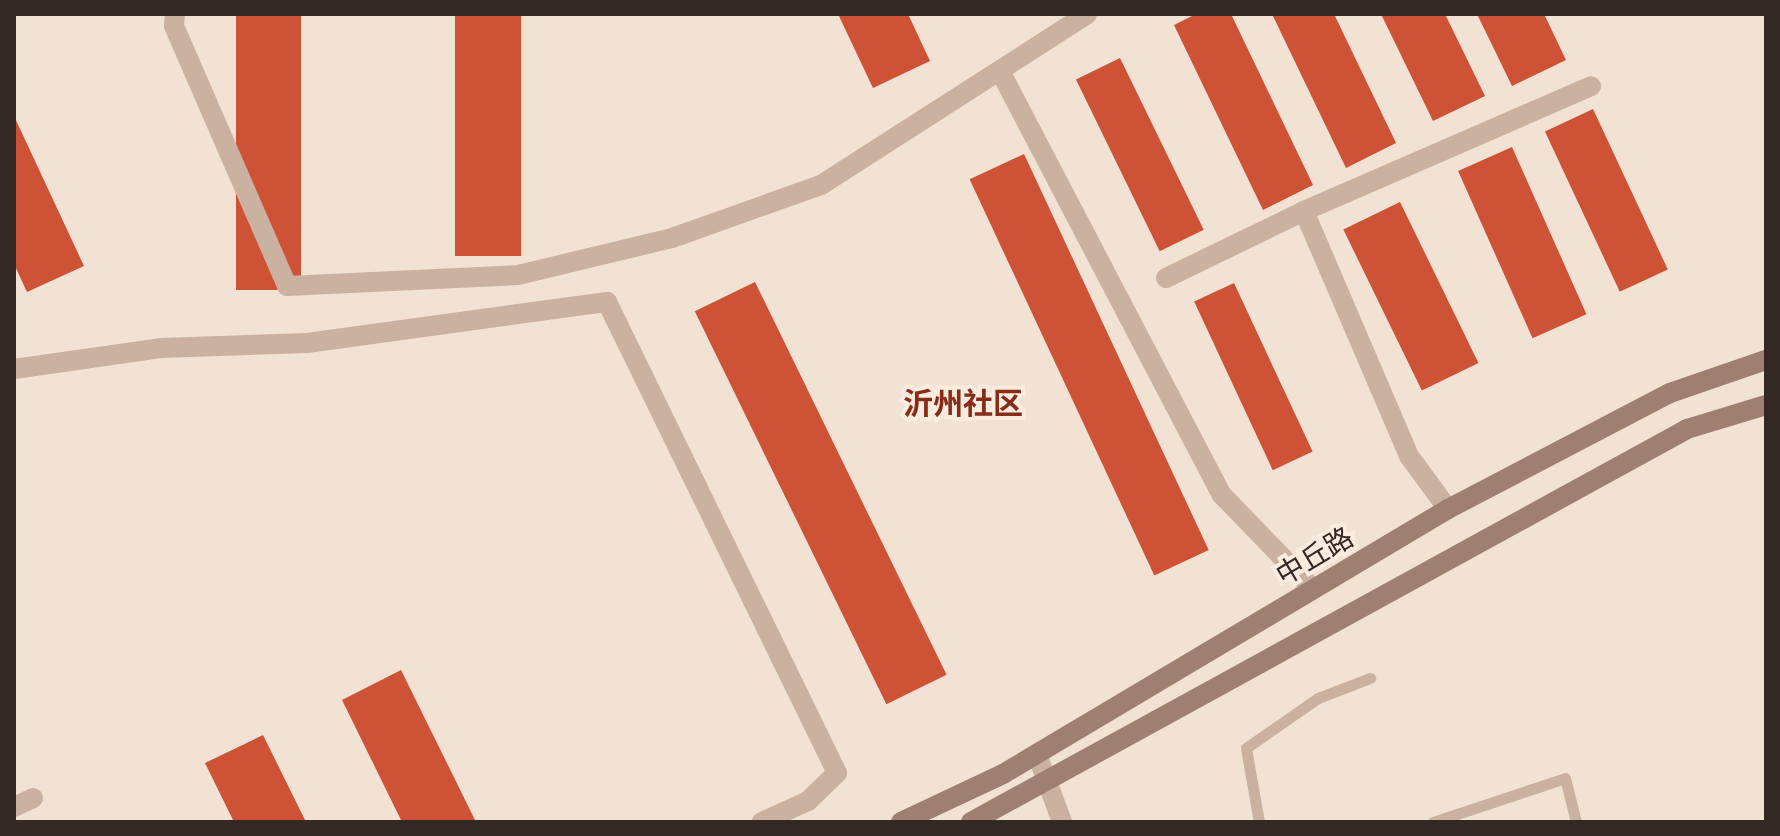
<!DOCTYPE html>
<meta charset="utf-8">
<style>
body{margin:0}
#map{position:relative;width:1780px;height:836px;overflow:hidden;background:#f2e2d4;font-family:Lato,"Noto Sans SC",sans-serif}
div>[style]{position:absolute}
.building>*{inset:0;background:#ce5236;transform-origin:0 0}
.service>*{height:11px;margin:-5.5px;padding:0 5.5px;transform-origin:5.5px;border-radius:5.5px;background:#cab1a0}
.minor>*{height:20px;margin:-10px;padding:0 10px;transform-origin:10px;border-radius:10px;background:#cab1a0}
.secondary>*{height:20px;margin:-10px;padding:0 10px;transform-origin:10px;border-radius:10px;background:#9e7f71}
span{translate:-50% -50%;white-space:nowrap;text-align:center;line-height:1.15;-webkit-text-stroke:8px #faede0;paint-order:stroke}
.street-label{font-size:28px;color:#332824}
.neighbourhood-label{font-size:30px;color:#872c18;font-weight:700}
.frame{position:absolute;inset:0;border:16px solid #332824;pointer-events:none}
</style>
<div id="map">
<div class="building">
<i style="left:236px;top:14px;width:65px;height:276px"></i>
<i style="left:455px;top:14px;width:66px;height:242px"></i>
<i style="clip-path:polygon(838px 14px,908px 14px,930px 61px,873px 88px)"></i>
<i style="clip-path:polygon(1196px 14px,1231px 14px,1313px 185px,1263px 210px,1174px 25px)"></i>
<i style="clip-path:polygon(1272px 14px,1334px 14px,1396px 143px,1346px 168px)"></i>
<i style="clip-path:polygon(1381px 14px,1445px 14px,1485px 96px,1433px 121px)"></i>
<i style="clip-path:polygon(1477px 14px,1544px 14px,1566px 60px,1512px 86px)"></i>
<i style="left:1120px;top:58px;width:191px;height:49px;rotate:64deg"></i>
<i style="left:1593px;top:109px;width:177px;height:53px;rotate:65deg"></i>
<i style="clip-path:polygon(14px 116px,84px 266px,27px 292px,14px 264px)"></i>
<i style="left:1512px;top:147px;width:183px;height:59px;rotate:66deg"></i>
<i style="left:1024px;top:154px;width:437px;height:60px;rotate:65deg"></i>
<i style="left:1400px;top:202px;width:179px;height:63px;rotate:64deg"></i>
<i style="left:755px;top:282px;width:437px;height:67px;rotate:64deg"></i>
<i style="left:1234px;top:283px;width:186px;height:44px;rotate:65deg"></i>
<i style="clip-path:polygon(401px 670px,476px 822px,402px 822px,342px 700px)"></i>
<i style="clip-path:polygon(263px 735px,306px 822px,234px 822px,205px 763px)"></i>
</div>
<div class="service">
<i style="left:1259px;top:822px;width:75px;rotate:-100deg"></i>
<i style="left:1246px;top:748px;width:88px;rotate:-34.8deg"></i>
<i style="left:1318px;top:698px;width:56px;rotate:-21deg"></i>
<i style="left:1433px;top:822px;width:139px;rotate:-18.4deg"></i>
<i style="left:1565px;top:778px;width:45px;rotate:76deg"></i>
</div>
<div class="minor">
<i style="left:175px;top:14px;width:12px;rotate:95deg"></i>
<i style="left:174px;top:26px;width:283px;rotate:66.5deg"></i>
<i style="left:287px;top:286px;width:231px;rotate:-2.7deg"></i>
<i style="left:518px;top:275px;width:158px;rotate:-13.5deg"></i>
<i style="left:672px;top:238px;width:158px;rotate:-19.6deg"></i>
<i style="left:821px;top:185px;width:316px;rotate:-32.7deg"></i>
<i style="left:1000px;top:71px;width:479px;rotate:62.4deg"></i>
<i style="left:1222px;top:495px;width:129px;rotate:45.9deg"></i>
<i style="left:1304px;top:211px;width:267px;rotate:66.8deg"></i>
<i style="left:1409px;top:456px;width:66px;rotate:53.7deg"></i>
<i style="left:1166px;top:278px;width:153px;rotate:-25.9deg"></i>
<i style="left:1304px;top:211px;width:313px;rotate:-23.5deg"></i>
<i style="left:14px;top:369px;width:148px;rotate:-8.1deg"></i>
<i style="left:161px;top:348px;width:146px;rotate:-2deg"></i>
<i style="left:307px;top:343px;width:303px;rotate:-7.8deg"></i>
<i style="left:607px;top:302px;width:524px;rotate:63.97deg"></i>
<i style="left:837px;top:773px;width:40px;rotate:136deg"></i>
<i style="left:808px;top:801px;width:51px;rotate:155.5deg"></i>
<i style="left:1037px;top:754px;width:72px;rotate:69.8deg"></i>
<i style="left:14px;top:807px;width:21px;rotate:-25deg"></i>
</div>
<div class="secondary">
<i style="left:901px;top:822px;width:113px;rotate:-25.2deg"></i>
<i style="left:1003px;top:774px;width:518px;rotate:-30.77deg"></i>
<i style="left:1448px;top:509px;width:250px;rotate:-27.6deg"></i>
<i style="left:1670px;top:393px;width:102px;rotate:-19deg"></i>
<i style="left:971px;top:822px;width:817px;rotate:-28.76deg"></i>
<i style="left:1687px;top:429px;width:83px;rotate:-16.9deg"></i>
</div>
<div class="street-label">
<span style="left:1314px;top:555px;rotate:-31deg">中丘路</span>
</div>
<div class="neighbourhood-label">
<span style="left:963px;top:402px">沂州社区</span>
</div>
<div class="frame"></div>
</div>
